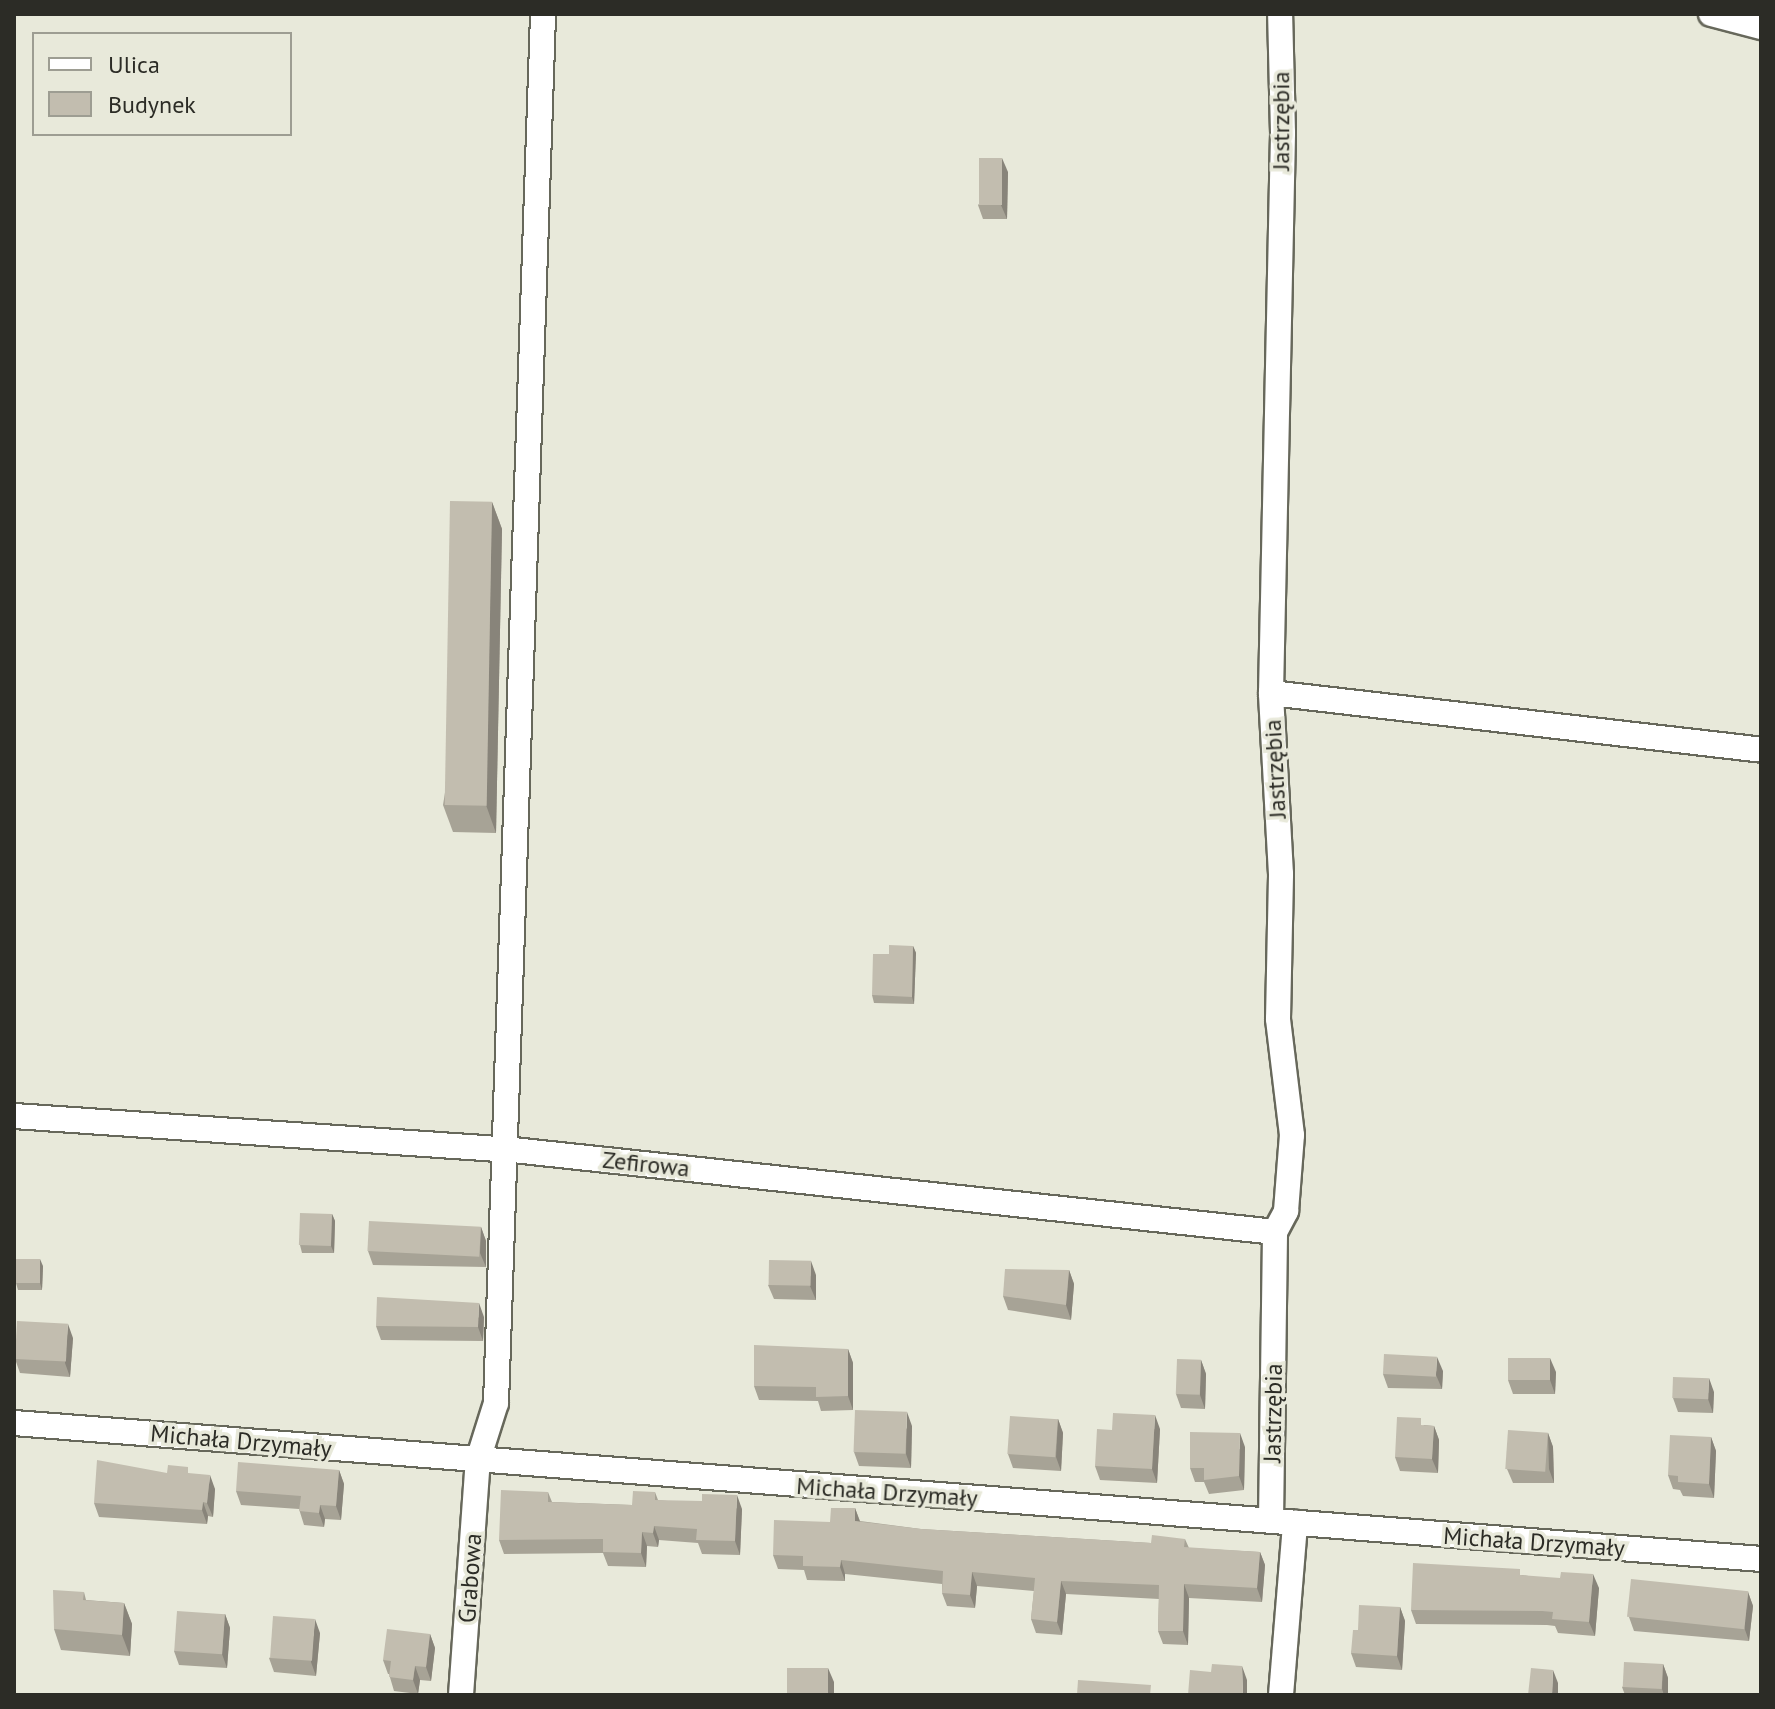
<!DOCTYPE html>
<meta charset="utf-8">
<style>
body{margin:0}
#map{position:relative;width:1775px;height:1709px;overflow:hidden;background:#e8e9da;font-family:"PT Sans",sans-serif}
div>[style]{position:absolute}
.roads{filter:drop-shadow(2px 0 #67685b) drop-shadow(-2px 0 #67685b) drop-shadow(0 2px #67685b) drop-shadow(0 -2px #67685b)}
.minor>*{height:24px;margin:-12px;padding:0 12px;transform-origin:12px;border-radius:12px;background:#fff}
.wall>*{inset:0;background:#a7a396}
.shaded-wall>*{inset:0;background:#88847a}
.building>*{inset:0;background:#c2bdaf;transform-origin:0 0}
span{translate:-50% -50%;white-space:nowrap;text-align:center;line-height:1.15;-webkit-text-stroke:7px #e8e9da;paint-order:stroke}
.street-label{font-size:24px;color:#2c2c26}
.frame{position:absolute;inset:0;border:16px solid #2c2c26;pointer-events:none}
.legend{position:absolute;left:32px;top:32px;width:260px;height:104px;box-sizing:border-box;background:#e8e9da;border:2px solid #9d9d92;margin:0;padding:10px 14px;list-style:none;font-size:24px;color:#2c2c26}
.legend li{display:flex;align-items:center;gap:16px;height:40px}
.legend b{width:40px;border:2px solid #9d9d92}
</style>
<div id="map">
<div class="roads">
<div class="minor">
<i style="left:1711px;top:14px;width:52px;rotate:14.6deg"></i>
<i style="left:1271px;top:693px;width:493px;rotate:6.6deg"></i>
<i style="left:14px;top:1116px;width:491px;rotate:3.9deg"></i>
<i style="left:504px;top:1149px;width:775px;rotate:6.14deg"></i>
<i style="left:14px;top:1423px;width:1752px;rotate:4.45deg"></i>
<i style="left:1271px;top:1521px;width:289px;rotate:-89.2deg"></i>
<i style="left:1275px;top:1232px;width:24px;rotate:-62deg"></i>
<i style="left:1286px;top:1211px;width:76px;rotate:-85.5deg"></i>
<i style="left:1292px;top:1135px;width:117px;rotate:-96.9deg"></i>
<i style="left:1278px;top:1019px;width:145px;rotate:-88.8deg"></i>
<i style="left:1281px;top:874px;width:181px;rotate:-93.2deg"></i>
<i style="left:1271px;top:693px;width:560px;rotate:-88.77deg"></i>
<i style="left:1283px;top:133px;width:119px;rotate:-91.4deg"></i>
<i style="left:461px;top:1695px;width:236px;rotate:-85.9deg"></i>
<i style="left:478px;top:1460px;width:60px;rotate:-72.5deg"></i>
<i style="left:496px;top:1403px;width:1390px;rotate:-88.06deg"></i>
<i style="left:1281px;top:1695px;width:173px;rotate:-85.3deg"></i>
</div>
</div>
<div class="wall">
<i style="clip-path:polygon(1008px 172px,1007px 219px,983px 219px,978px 205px)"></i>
<i style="clip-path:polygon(492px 502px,502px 529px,496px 833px,453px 832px,443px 805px)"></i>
<i style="clip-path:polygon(913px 946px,916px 953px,914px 1004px,874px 1003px,872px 995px,889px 954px)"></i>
<i style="clip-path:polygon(332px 1214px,335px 1221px,334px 1253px,302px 1253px,300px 1245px)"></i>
<i style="clip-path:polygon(481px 1227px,486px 1241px,486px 1267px,373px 1265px,368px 1251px)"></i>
<i style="clip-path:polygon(43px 1266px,42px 1290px,18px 1290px,16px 1283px)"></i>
<i style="clip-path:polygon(1069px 1270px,1074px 1284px,1071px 1320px,1008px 1310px,1003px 1296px)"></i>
<i style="clip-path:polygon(816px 1275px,816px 1300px,774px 1299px,768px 1285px)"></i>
<i style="clip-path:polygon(484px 1317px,483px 1341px,381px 1340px,376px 1326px)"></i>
<i style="clip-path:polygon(73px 1338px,70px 1377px,20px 1373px,15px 1359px)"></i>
<i style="clip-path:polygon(848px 1349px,853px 1363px,853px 1410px,821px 1411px,818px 1401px,759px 1400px,754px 1386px)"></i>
<i style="clip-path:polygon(1201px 1360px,1206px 1374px,1205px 1409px,1181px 1408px,1176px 1394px)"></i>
<i style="clip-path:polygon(1443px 1371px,1442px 1389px,1388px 1388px,1383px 1374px)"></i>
<i style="clip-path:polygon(1556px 1372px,1555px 1394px,1513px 1394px,1508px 1380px)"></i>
<i style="clip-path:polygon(1714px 1392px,1713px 1413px,1678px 1412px,1673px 1398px)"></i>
<i style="clip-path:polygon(1058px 1419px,1063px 1433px,1061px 1471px,1013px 1468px,1008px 1454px)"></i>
<i style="clip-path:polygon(1424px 1425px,1434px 1426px,1439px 1440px,1438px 1473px,1400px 1471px,1395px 1457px)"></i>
<i style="clip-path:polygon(912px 1426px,911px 1468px,859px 1466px,854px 1452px)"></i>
<i style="clip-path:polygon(1160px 1429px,1157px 1483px,1100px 1480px,1095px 1466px,1112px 1430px)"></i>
<i style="clip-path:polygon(1548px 1433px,1553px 1447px,1554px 1483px,1513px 1483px,1507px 1469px)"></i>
<i style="clip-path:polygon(1711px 1437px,1716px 1451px,1714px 1498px,1683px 1496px,1680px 1490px,1673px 1489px,1668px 1475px)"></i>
<i style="clip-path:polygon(1245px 1447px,1244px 1490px,1209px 1494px,1204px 1482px,1195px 1482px,1190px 1468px)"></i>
<i style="clip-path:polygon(339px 1470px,344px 1484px,341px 1520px,325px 1519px,324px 1527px,304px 1525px,299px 1509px,241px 1505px,236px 1491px)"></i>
<i style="clip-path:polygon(167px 1473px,191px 1474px,215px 1489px,213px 1517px,208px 1516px,207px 1524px,99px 1517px,94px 1503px)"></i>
<i style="clip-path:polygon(548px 1492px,552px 1502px,632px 1505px,655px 1492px,658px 1500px,742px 1509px,740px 1555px,702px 1554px,698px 1543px,659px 1540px,658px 1547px,647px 1546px,646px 1567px,608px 1566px,603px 1553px,504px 1554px,499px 1540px)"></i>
<i style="clip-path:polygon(855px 1508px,860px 1521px,921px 1529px,1151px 1543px,1185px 1539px,1189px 1548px,1260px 1552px,1265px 1565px,1262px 1602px,1189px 1598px,1188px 1645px,1163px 1644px,1158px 1631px,1159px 1599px,1066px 1594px,1062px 1635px,1036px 1633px,1031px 1619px,1034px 1591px,977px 1586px,975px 1608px,947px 1606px,942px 1593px,942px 1584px,845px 1574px,845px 1581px,807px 1580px,804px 1570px,778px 1569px,773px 1555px,830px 1522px)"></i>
<i style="clip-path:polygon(1522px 1575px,1599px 1588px,1595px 1636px,1558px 1633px,1555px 1626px,1547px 1625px,1416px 1624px,1411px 1610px)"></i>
<i style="clip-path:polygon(84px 1592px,86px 1600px,124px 1603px,132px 1624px,130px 1656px,61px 1650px,54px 1629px)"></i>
<i style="clip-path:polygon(1748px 1592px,1753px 1606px,1749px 1641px,1634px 1631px,1629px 1617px)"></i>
<i style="clip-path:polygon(1400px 1607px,1405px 1621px,1402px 1670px,1356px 1667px,1351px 1653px,1358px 1630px)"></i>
<i style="clip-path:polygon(225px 1614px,230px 1628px,227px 1668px,179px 1665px,174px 1651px)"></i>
<i style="clip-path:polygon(320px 1633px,316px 1676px,274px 1672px,269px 1658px)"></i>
<i style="clip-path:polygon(430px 1634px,435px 1648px,431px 1681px,420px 1680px,418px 1694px,394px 1691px,389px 1674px,388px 1674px,383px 1660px)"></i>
<i style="clip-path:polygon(1663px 1664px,1668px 1678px,1668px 1695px,1625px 1695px,1622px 1687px)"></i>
</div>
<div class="shaded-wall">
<i style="clip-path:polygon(1002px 158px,1008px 172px,1007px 219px,1001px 205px)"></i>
<i style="clip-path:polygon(492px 502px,502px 529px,496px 833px,486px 805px)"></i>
<i style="clip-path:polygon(913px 946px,916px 953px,914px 1004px,912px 997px)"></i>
<i style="clip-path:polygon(332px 1214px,335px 1221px,334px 1253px,331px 1246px)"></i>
<i style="clip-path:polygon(481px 1227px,486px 1241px,486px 1267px,480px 1253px)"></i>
<i style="clip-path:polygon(40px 1259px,43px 1266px,42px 1290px,40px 1283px)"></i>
<i style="clip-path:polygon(811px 1261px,816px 1275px,816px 1300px,810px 1286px)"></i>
<i style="clip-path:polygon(1069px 1270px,1074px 1284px,1071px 1320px,1066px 1305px)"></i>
<i style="clip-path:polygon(479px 1303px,484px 1317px,483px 1341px,478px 1327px)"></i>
<i style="clip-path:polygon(68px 1324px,73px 1338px,70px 1377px,65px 1363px)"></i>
<i style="clip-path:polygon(848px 1349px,853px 1363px,853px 1410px,848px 1396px)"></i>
<i style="clip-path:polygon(1437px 1357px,1443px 1371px,1442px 1389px,1436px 1375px)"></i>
<i style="clip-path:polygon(1550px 1358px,1556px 1372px,1555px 1394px,1550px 1380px)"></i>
<i style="clip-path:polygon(1201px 1360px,1206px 1374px,1205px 1409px,1200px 1395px)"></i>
<i style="clip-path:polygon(1709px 1378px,1714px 1392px,1713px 1413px,1708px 1399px)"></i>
<i style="clip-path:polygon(907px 1412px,912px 1426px,911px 1468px,906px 1454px)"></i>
<i style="clip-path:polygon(1155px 1415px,1160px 1429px,1157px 1483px,1152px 1469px)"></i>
<i style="clip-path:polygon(1058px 1419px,1063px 1433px,1061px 1471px,1056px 1457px)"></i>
<i style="clip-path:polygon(1434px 1426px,1439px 1440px,1438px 1473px,1432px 1459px)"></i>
<i style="clip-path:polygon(1240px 1433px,1245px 1447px,1244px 1490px,1239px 1476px)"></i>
<i style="clip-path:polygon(1548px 1433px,1553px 1447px,1554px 1483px,1549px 1469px)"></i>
<i style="clip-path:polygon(1711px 1437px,1716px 1451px,1714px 1498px,1709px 1484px)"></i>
<i style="clip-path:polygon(339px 1470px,344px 1484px,341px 1520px,336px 1506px)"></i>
<i style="clip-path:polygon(210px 1475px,215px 1489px,213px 1517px,207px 1503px)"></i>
<i style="clip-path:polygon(737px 1495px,742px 1509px,740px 1555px,735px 1541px)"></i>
<i style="clip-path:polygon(203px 1502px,208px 1516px,207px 1524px,202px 1510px)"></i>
<i style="clip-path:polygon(320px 1505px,325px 1519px,324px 1527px,319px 1513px)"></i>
<i style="clip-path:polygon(855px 1508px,860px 1522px,855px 1521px)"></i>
<i style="clip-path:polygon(654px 1526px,659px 1540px,658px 1547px,653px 1533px)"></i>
<i style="clip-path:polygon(642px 1532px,647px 1546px,646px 1567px,641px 1553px)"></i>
<i style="clip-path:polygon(1260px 1552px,1265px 1565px,1262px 1602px,1257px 1588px)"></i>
<i style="clip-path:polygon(841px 1560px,845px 1574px,845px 1581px,840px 1567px)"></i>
<i style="clip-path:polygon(972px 1572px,977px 1586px,975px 1608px,970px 1595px)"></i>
<i style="clip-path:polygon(1593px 1574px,1599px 1588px,1595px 1636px,1589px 1622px)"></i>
<i style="clip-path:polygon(1061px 1581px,1066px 1594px,1062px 1635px,1057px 1622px)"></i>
<i style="clip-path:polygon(1184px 1584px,1189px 1598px,1188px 1645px,1183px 1631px)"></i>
<i style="clip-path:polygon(1748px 1592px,1753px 1606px,1749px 1641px,1744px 1627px)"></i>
<i style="clip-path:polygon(124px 1603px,132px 1624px,130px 1656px,122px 1635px)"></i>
<i style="clip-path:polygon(1400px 1607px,1405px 1621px,1402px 1670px,1397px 1656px)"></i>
<i style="clip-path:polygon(225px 1614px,230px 1628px,227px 1668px,222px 1654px)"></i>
<i style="clip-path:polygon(315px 1619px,320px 1633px,316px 1676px,311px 1662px)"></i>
<i style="clip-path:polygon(430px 1634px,435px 1648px,431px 1681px,426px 1667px)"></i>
<i style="clip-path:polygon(1663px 1664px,1668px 1678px,1668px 1695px,1664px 1695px,1662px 1689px)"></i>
<i style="clip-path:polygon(415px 1666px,420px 1680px,418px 1694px,413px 1680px)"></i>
<i style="clip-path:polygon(1242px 1666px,1247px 1680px,1247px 1695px,1243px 1695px)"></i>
<i style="clip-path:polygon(828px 1668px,834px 1682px,834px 1695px,828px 1695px)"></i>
<i style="clip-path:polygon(1553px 1670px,1558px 1683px,1558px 1695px,1552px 1695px)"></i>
</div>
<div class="building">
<i style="left:979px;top:158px;width:23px;height:47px"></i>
<i style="left:450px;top:501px;width:42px;height:304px;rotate:1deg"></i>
<i style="clip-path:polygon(889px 945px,913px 946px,912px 997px,872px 995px,873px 954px,889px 954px)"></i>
<i style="left:300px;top:1213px;width:32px;height:32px;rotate:2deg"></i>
<i style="left:369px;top:1221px;width:112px;height:30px;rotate:3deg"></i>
<i style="left:16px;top:1259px;width:24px;height:24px"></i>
<i style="left:769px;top:1260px;width:42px;height:25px;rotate:1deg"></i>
<i style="clip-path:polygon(1005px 1269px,1069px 1270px,1066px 1305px,1003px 1296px)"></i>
<i style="clip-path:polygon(377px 1297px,479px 1303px,478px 1327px,376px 1326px)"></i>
<i style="left:17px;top:1321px;width:51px;height:38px;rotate:3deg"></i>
<i style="clip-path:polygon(754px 1345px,848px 1349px,848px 1396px,816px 1397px,816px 1387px,754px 1386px)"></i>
<i style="left:1384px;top:1354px;width:53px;height:20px;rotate:3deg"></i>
<i style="left:1508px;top:1358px;width:42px;height:22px"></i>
<i style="left:1177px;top:1359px;width:24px;height:35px;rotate:2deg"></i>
<i style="left:1673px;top:1377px;width:36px;height:21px;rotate:2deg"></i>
<i style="left:855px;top:1410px;width:52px;height:42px;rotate:2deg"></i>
<i style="clip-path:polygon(1113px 1413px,1155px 1415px,1152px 1469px,1095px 1466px,1097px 1429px,1112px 1430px)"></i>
<i style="left:1010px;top:1416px;width:48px;height:38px;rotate:4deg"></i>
<i style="clip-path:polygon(1397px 1417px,1421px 1418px,1421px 1425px,1434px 1426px,1432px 1459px,1395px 1457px)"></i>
<i style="left:1508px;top:1430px;width:40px;height:39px;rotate:4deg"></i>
<i style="clip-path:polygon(1190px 1432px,1240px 1433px,1239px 1476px,1204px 1480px,1204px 1468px,1190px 1468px)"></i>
<i style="clip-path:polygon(1670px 1435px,1711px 1437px,1709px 1484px,1678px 1482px,1678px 1476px,1668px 1475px)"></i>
<i style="clip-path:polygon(97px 1460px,167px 1473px,168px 1465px,188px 1467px,188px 1473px,210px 1475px,207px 1503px,203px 1502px,202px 1510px,94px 1503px)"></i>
<i style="clip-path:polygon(238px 1462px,339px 1470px,336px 1506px,320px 1505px,319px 1513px,299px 1511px,301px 1496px,236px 1491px)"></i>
<i style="clip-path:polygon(501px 1490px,548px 1492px,548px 1502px,632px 1505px,633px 1491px,655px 1492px,655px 1500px,702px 1501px,702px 1494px,737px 1495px,735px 1541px,696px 1540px,697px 1529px,654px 1526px,653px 1533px,642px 1532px,641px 1553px,603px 1552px,603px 1539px,499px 1540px)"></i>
<i style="clip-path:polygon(831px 1508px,855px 1508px,855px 1521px,921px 1529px,1151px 1543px,1152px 1535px,1185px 1539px,1184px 1547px,1260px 1552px,1257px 1588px,1184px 1584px,1183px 1631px,1158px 1631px,1159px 1585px,1061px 1581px,1057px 1622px,1031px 1619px,1035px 1578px,972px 1572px,970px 1595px,942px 1593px,943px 1571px,841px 1560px,840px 1567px,803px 1566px,803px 1556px,773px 1555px,774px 1520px,830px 1522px)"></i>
<i style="clip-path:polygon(1413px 1563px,1520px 1569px,1520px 1575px,1560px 1578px,1561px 1572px,1593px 1574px,1589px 1622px,1552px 1619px,1553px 1612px,1542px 1611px,1411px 1610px)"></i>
<i style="left:1631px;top:1579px;width:118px;height:38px;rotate:6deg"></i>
<i style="clip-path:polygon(53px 1590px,84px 1592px,83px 1600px,124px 1603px,122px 1635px,54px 1629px)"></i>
<i style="clip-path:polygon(1359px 1605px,1400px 1607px,1397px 1656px,1351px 1653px,1353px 1630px,1358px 1630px)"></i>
<i style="left:177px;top:1611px;width:48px;height:40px;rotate:4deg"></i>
<i style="left:273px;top:1616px;width:42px;height:42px;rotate:4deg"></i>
<i style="clip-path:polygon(387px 1629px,430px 1634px,426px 1667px,415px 1666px,413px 1680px,389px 1677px,391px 1661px,383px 1660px)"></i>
<i style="left:1624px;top:1662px;width:39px;height:25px;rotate:3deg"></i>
<i style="clip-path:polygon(1212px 1664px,1242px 1666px,1243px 1695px,1188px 1695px,1190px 1670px,1211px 1672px)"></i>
<i style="left:787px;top:1668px;width:41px;height:27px"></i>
<i style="clip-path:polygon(1531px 1668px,1553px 1670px,1552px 1695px,1528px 1695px)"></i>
<i style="clip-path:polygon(1078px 1680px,1151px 1685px,1150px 1695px,1077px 1695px)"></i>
</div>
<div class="street-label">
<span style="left:1281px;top:121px;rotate:-90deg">Jastrzębia</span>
<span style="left:1275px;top:769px;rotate:-93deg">Jastrzębia</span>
<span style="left:646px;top:1164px;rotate:6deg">Zefirowa</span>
<span style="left:1273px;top:1413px;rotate:-89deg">Jastrzębia</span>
<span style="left:241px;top:1441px;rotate:5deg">Michała Drzymały</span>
<span style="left:887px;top:1492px;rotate:4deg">Michała Drzymały</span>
<span style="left:1534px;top:1542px;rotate:4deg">Michała Drzymały</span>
<span style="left:470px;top:1578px;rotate:-86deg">Grabowa</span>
</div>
<div class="frame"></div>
<ul class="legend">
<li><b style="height:10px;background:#fff"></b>Ulica</li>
<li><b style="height:22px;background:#c2bdaf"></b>Budynek</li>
</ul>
</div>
